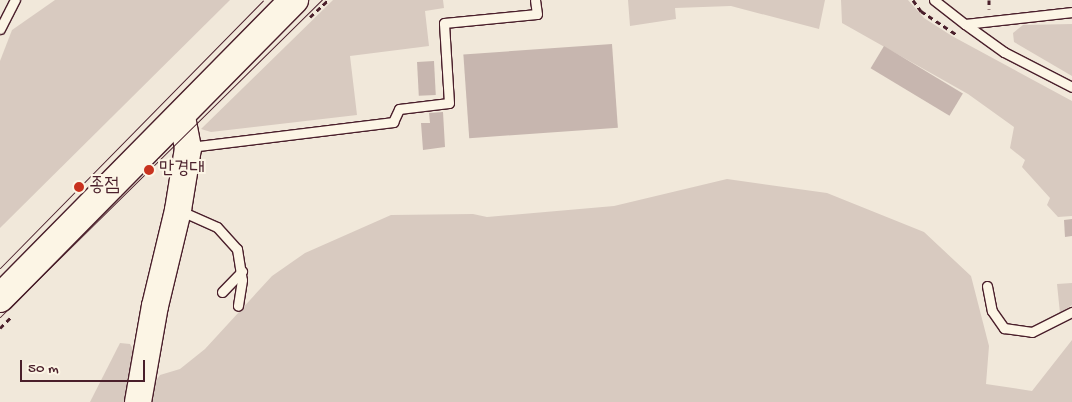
<!DOCTYPE html>
<meta charset="utf-8">
<style>
body{margin:0}
#map{position:relative;width:1072px;height:402px;overflow:hidden;background:#f1e8da;font-family:"Gochi Hand","Poor Story",sans-serif}
div>[style]{position:absolute}
.green>*{inset:0;background:#d8cac0}
.building>*{inset:0;background:#c7b6af;transform-origin:0 0}
.path>*{height:3px;margin-top:-1.5px;transform-origin:0;background:repeating-linear-gradient(90deg,#4a1f2b 0 5px,transparent 0 9px)}
.roads{filter:drop-shadow(1px 0 #4a1f2b) drop-shadow(-1px 0 #4a1f2b) drop-shadow(0 1px #4a1f2b) drop-shadow(0 -1px #4a1f2b)}
.lane>*{height:9px;margin:-4.5px;padding:0 4.5px;transform-origin:4.5px;border-radius:4.5px;background:#fcf5e5}
.secondary>*{height:26px;margin:-13px;padding:0 13px;transform-origin:13px;border-radius:13px;background:#fcf5e5}
.primary>*{height:28px;margin:-14px;padding:0 14px;transform-origin:14px;border-radius:14px;background:#fcf5e5}
.tram>*{height:1px;margin:-0.5px;padding:0 0.5px;transform-origin:0.5px;border-radius:0.5px;background:#4a1f2b}
.dots>*{width:14px;height:14px;translate:-50% -50%;box-sizing:border-box;border:2px solid #fcf5e5;border-radius:50%}
span{translate:-50% -50%;white-space:nowrap;text-align:center;line-height:1.15;-webkit-text-stroke:4px #fcf5e5;paint-order:stroke}
.poi-label{font-size:19px;color:#4a1f2b}
.left{translate:0 -50%;text-align:left}
.scale{position:absolute;left:20px;top:360px;width:125px;height:22px;box-sizing:border-box;border:2px solid #4a1f2b;border-top:0;padding-left:6px;font-size:15px;line-height:18px;white-space:nowrap;color:#4a1f2b;-webkit-text-stroke:4px #fcf5e5;paint-order:stroke}
</style>
<div id="map">
<div class="green">
<i style="clip-path:polygon(55px 0,230px 0,0 228px,0 61px,12px 30px)"></i>
<i style="clip-path:polygon(333px 0,443px 0,444px 8px,425px 11px,429px 46px,350px 56px,357px 115px,211px 132px,201px 129px)"></i>
<i style="clip-path:polygon(628px 0,825px 0,819px 29px,731px 6px,675px 8px,676px 19px,630px 26px)"></i>
<i style="clip-path:polygon(841px 0,908px 0,924px 18px,952px 36px,1072px 101px,1072px 216px,1058px 217px,1047px 205px,1050px 198px,1022px 167px,1025px 160px,1010px 148px,1014px 127px,968px 94px,842px 23px)"></i>
<i style="clip-path:polygon(1072px 24px,1072px 76px,1014px 42px,1013px 33px,1023px 25px)"></i>
<i style="clip-path:polygon(727px 179px,827px 193px,924px 232px,971px 276px,989px 346px,986px 384px,1032px 391px,1072px 340px,1072px 402px,151px 402px,153px 385px,160px 375px,180px 369px,205px 349px,272px 276px,305px 253px,391px 215px,473px 214px,487px 217px,614px 206px)"></i>
<i style="clip-path:polygon(1072px 283px,1072px 305px,1060px 313px,1057px 284px)"></i>
<i style="clip-path:polygon(120px 343px,130px 344px,135px 353px,127px 402px,90px 402px)"></i>
</div>
<div class="building">
<i style="left:612px;top:44px;width:84px;height:149px;rotate:86deg"></i>
<i style="left:884px;top:46px;width:92px;height:26px;rotate:31deg"></i>
<i style="left:434px;top:61px;width:34px;height:17px;rotate:87deg"></i>
<i style="clip-path:polygon(443px 112px,445px 147px,423px 150px,421px 123px,430px 123px,429px 113px)"></i>
<i style="clip-path:polygon(1072px 219px,1072px 236px,1065px 237px,1064px 220px)"></i>
</div>
<div class="path">
<i style="left:913px;top:0;width:14px;rotate:54deg"></i>
<i style="left:921px;top:11px;width:43px;rotate:33.7deg"></i>
<i style="left:989px;top:0;width:9px;rotate:90deg"></i>
<i style="left:310px;top:17px;width:25px;rotate:-43deg"></i>
<i style="left:0;top:328px;width:16px;rotate:-45deg"></i>
</div>
<div class="roads">
<div class="lane">
<i style="left:934px;top:0;width:39px;rotate:38deg"></i>
<i style="left:965px;top:24px;width:108px;rotate:-6.4deg"></i>
<i style="left:965px;top:24px;width:48px;rotate:35.7deg"></i>
<i style="left:1004px;top:52px;width:76px;rotate:27.2deg"></i>
<i style="left:0;top:29px;width:33px;rotate:-63deg"></i>
<i style="left:190px;top:147px;width:205px;rotate:-7deg"></i>
<i style="left:393px;top:122px;width:14px;rotate:-65deg"></i>
<i style="left:399px;top:109px;width:50px;rotate:-6.8deg"></i>
<i style="left:449px;top:103px;width:80px;rotate:-93.6deg"></i>
<i style="left:444px;top:23px;width:93px;rotate:-5.5deg"></i>
<i style="left:537px;top:14px;width:14px;rotate:-98deg"></i>
<i style="left:181px;top:211px;width:39px;rotate:24deg"></i>
<i style="left:217px;top:227px;width:30px;rotate:48deg"></i>
<i style="left:237px;top:249px;width:31px;rotate:81deg"></i>
<i style="left:242px;top:280px;width:26px;rotate:99deg"></i>
<i style="left:987px;top:286px;width:25px;rotate:79deg"></i>
<i style="left:992px;top:311px;width:21px;rotate:55deg"></i>
<i style="left:1004px;top:328px;width:28px;rotate:8deg"></i>
<i style="left:1032px;top:332px;width:45px;rotate:-26.6deg"></i>
<i style="left:222px;top:292px;width:29px;rotate:-46deg"></i>
</div>
<div class="secondary">
<i style="left:138px;top:402px;width:97px;rotate:-80deg"></i>
<i style="left:155px;top:306px;width:99px;rotate:-76.5deg"></i>
<i style="left:178px;top:210px;width:63px;rotate:-80.8deg"></i>
<i style="left:188px;top:148px;width:32px;rotate:-101deg"></i>
</div>
<div class="primary">
<i style="left:0;top:298px;width:419px;rotate:-45.4deg"></i>
</div>
</div>
<div class="tram">
<i style="left:0;top:268px;width:375px;rotate:-45.5deg"></i>
<i style="left:0;top:317px;width:452px;rotate:-44.6deg"></i>
</div>
<div class="dots">
<i style="left:149px;top:170px;background:#c8321e"></i>
<i style="left:79px;top:187px;background:#c8321e"></i>
</div>
<div class="poi-label">
<span class="left" style="left:159px;top:170px">만경대</span>
<span class="left" style="left:89px;top:187px">종점</span>
</div>
<div class="scale">50 m</div>
</div>
